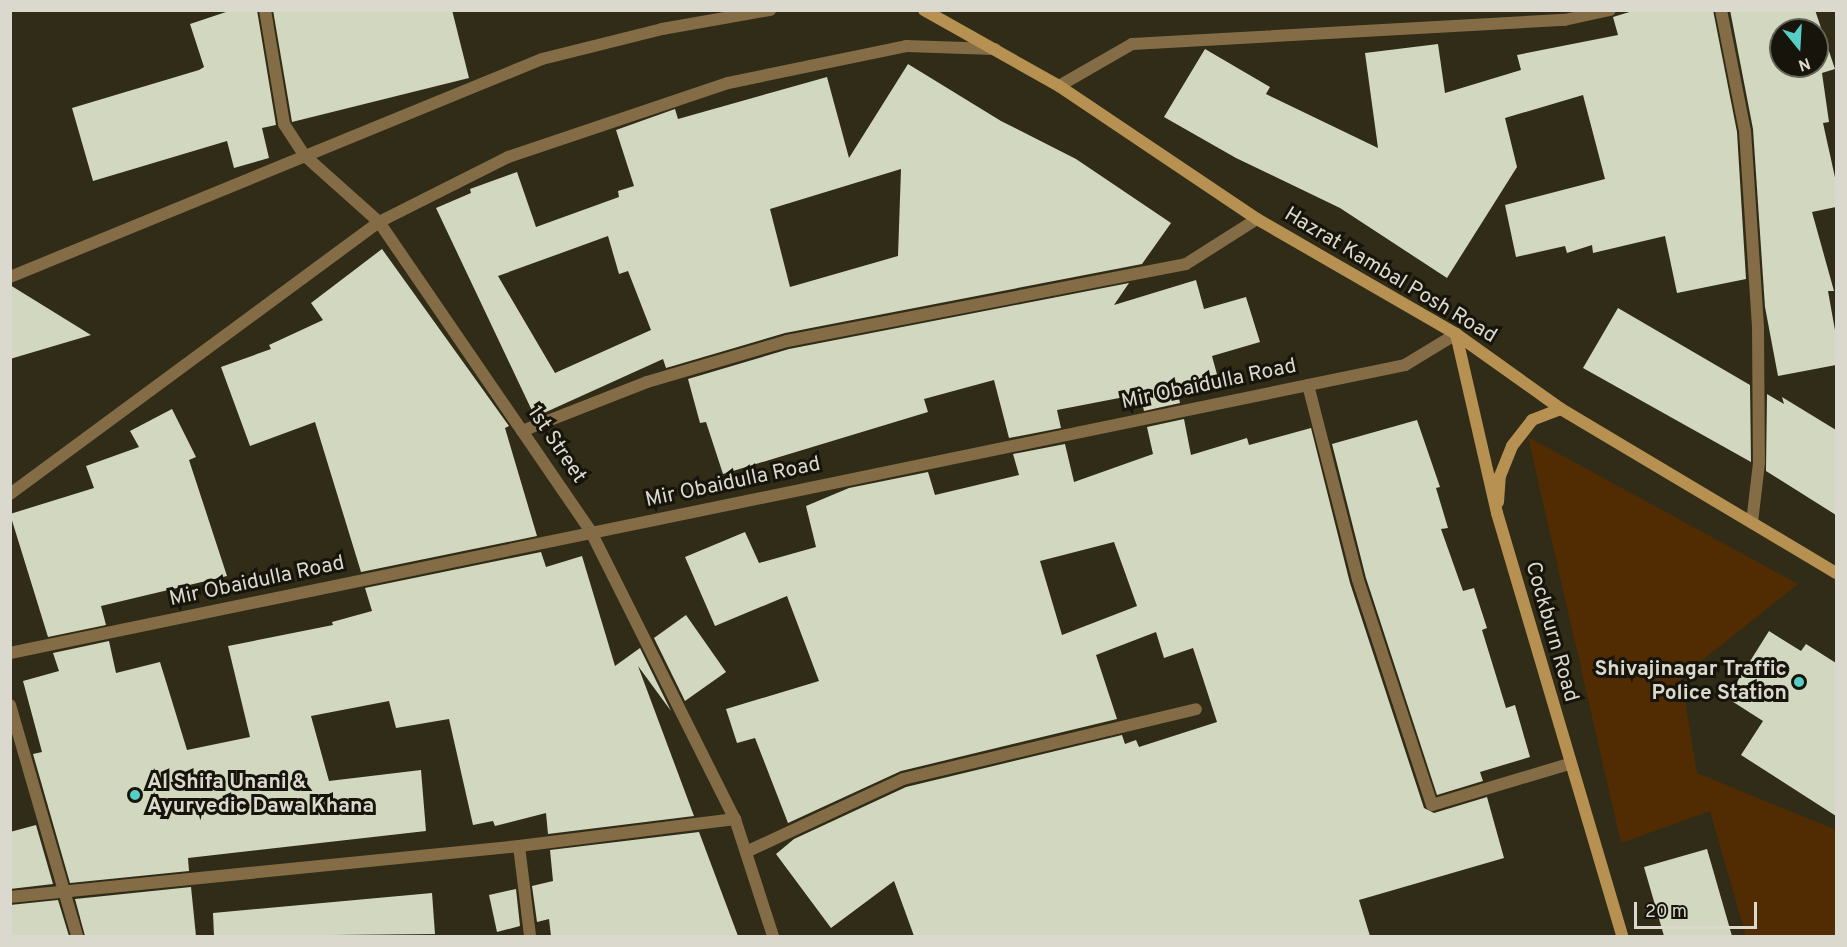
<!DOCTYPE html>
<style>
body{margin:0}
#map{position:relative;width:1847px;height:947px;overflow:hidden;background:#302c17;font-family:Overpass,sans-serif}
div>[style]{position:absolute}
.green>*{inset:0;background:#512c02}
.building>*{inset:0;background:#d2d7bf}
.street>*{height:12px;margin:-6px;padding:0 6px;transform-origin:6px;border-radius:6px;background:#846c46}
.secondary>*{height:12px;margin:-6px;padding:0 6px;transform-origin:6px;border-radius:6px;background:#b69151}
.dots>*{width:16px;height:16px;translate:-50% -50%;box-sizing:border-box;border:3px solid #16140b;border-radius:50%}
span{translate:-50% -50%;white-space:nowrap;text-align:center;line-height:1.15;-webkit-text-stroke:6px #16140b;paint-order:stroke}
.street-label{font-size:21px;color:#dbd9cd}
.poi-label{font-size:21px;color:#dbd9cd;font-weight:700}
.right{translate:-100% -50%;text-align:right}
.left{translate:0 -50%;text-align:left}
.frame{position:absolute;inset:0;border:12px solid #dbd9cd;pointer-events:none}
.north{position:absolute;left:1769px;top:18px;width:60px;height:60px;box-sizing:border-box;background:#16140b;border:2px solid #656359;border-radius:50%;rotate:162deg;font-size:16px;font-weight:700;line-height:24px;text-align:center;color:#dbd9cd}
.north::after{content:'';display:block;margin:auto;width:21px;height:27px;background:#55cec6;clip-path:polygon(50% 0,100% 100%,50% 72%,0 100%)}
.scale{position:absolute;left:1634px;top:902px;width:123px;height:27px;box-sizing:border-box;border:3px solid #dbd9cd;border-top:0;padding-left:8px;font-size:18px;line-height:21px;white-space:nowrap;color:#dbd9cd;-webkit-text-stroke:4px #16140b;paint-order:stroke}
</style>
<div id="map">
<div class="green">
<i style="clip-path:polygon(1528px 437px,1798px 584px,1681px 677px,1697px 773px,1836px 830px,1836px 936px,1746px 936px,1710px 811px,1621px 843px)"></i>
</div>
<div class="building">
<i style="clip-path:polygon(232px 10px,257px 10px,276px 125px,262px 128px,269px 158px,234px 168px,227px 141px,93px 181px,72px 108px,199px 70px,204px 67px,190px 24px)"></i>
<i style="clip-path:polygon(273px 10px,452px 10px,469px 78px,292px 122px)"></i>
<i style="clip-path:polygon(1636px 10px,1713px 10px,1737px 132px,1746px 279px,1677px 293px,1665px 236px,1593px 253px,1592px 245px,1567px 253px,1565px 246px,1516px 257px,1505px 205px,1605px 179px,1583px 95px,1505px 118px,1517px 167px,1447px 278px,1340px 208px,1236px 158px,1164px 117px,1205px 49px,1270px 87px,1266px 94px,1378px 148px,1365px 53px,1438px 44px,1445px 93px,1521px 70px,1517px 55px,1618px 35px,1613px 17px)"></i>
<i style="clip-path:polygon(evenodd,1730px 10px,1815px 10px,1835px 69px,1822px 73px,1829px 122px,1823px 123px,1836px 182px,1836px 207px,1812px 212px,1834px 291px,1828px 291px,1836px 336px,1836px 365px,1778px 376px,1765px 307px,1753px 129px,1730px 10px,1781px 30px,1817px 30px,1817px 66px,1781px 66px,1781px 30px)"></i>
<i style="clip-path:polygon(evenodd,908px 64px,1001px 121px,1076px 159px,1171px 223px,1142px 264px,785px 333px,666px 368px,663px 359px,535px 417px,436px 208px,471px 193px,470px 189px,517px 172px,536px 227px,619px 197px,618px 191px,634px 186px,616px 130px,675px 109px,678px 119px,827px 77px,849px 158px,908px 64px,901px 169px,898px 256px,790px 287px,770px 209px,901px 169px,908px 64px,608px 236px,619px 274px,628px 271px,651px 330px,555px 373px,498px 276px,608px 236px)"></i>
<i style="clip-path:polygon(382px 249px,509px 426px,505px 428px,537px 536px,361px 572px,315px 422px,250px 446px,221px 367px,271px 349px,269px 345px,323px 320px,311px 303px)"></i>
<i style="clip-path:polygon(1196px 280px,1204px 309px,1246px 297px,1260px 342px,1212px 356px,1218px 378px,1177px 389px,1180px 403px,1144px 411px,1140px 394px,1057px 410px,1061px 428px,1009px 438px,994px 380px,924px 399px,928px 412px,723px 474px,706px 422px,700px 423px,688px 379px,789px 349px,1129px 283px,1114px 305px)"></i>
<i style="clip-path:polygon(10px 285px,91px 335px,10px 359px)"></i>
<i style="clip-path:polygon(1618px 308px,1750px 385px,1751px 462px,1583px 368px)"></i>
<i style="clip-path:polygon(1767px 394px,1784px 404px,1782px 397px,1836px 430px,1836px 515px,1766px 471px)"></i>
<i style="clip-path:polygon(172px 409px,196px 457px,189px 460px,227px 576px,101px 606px,106px 625px,48px 637px,10px 514px,94px 488px,86px 466px,139px 447px,130px 431px)"></i>
<i style="clip-path:polygon(evenodd,1184px 419px,1191px 455px,1247px 438px,1249px 445px,1311px 428px,1350px 583px,1424px 808px,1434px 813px,1487px 797px,1504px 858px,1359px 900px,1370px 936px,914px 936px,894px 881px,831px 928px,776px 854px,794px 839px,906px 787px,1122px 735px,1125px 744px,1136px 740px,1139px 747px,1217px 722px,1193px 648px,1164px 658px,1156px 632px,1096px 655px,1117px 719px,901px 771px,788px 823px,755px 738px,737px 743px,726px 709px,819px 681px,787px 596px,715px 626px,685px 557px,745px 532px,759px 563px,816px 547px,806px 506px,849px 488px,928px 472px,935px 495px,1019px 475px,1013px 454px,1065px 444px,1074px 482px,1153px 454px,1147px 427px,1184px 419px,1114px 542px,1137px 606px,1062px 635px,1040px 561px,1114px 542px)"></i>
<i style="clip-path:polygon(1417px 420px,1440px 487px,1436px 488px,1448px 528px,1441px 529px,1463px 591px,1474px 588px,1487px 628px,1482px 630px,1506px 708px,1515px 705px,1530px 757px,1480px 772px,1483px 781px,1437px 795px,1366px 578px,1332px 444px)"></i>
<i style="clip-path:polygon(541px 552px,546px 567px,582px 556px,615px 666px,640px 648px,671px 711px,638px 666px,694px 816px,548px 834px,546px 813px,495px 826px,493px 821px,473px 825px,449px 719px,396px 728px,389px 701px,311px 716px,329px 781px,421px 770px,426px 831px,188px 858px,189px 871px,70px 883px,33px 754px,42px 752px,23px 681px,59px 671px,53px 653px,109px 641px,116px 673px,160px 662px,187px 750px,250px 737px,228px 646px,333px 625px,332px 622px,372px 611px,365px 588px)"></i>
<i style="clip-path:polygon(686px 615px,726px 672px,685px 701px,654px 638px)"></i>
<i style="clip-path:polygon(1769px 631px,1801px 651px,1806px 644px,1836px 663px,1836px 816px,1741px 755px,1763px 721px,1727px 698px)"></i>
<i style="clip-path:polygon(36px 825px,53px 884px,10px 889px,10px 832px)"></i>
<i style="clip-path:polygon(699px 832px,738px 936px,551px 936px,549px 919px,537px 922px,532px 886px,553px 881px,550px 850px)"></i>
<i style="clip-path:polygon(1707px 849px,1732px 936px,1664px 936px,1644px 867px)"></i>
<i style="clip-path:polygon(191px 887px,196px 936px,85px 936px,75px 899px)"></i>
<i style="clip-path:polygon(516px 889px,520px 926px,497px 932px,489px 895px)"></i>
<i style="clip-path:polygon(432px 893px,435px 934px,214px 936px,213px 913px)"></i>
<i style="clip-path:polygon(58px 900px,69px 936px,10px 936px,10px 905px)"></i>
</div>
<div class="street">
<i style="left:265px;top:10px;width:116px;rotate:80.5deg"></i>
<i style="left:284px;top:124px;width:37px;rotate:57deg"></i>
<i style="left:304px;top:155px;width:101px;rotate:41.8deg"></i>
<i style="left:379px;top:222px;width:376px;rotate:55.6deg"></i>
<i style="left:591px;top:532px;width:321px;rotate:63.4deg"></i>
<i style="left:735px;top:819px;width:123px;rotate:72deg"></i>
<i style="left:1721px;top:10px;width:123px;rotate:78.8deg"></i>
<i style="left:1745px;top:131px;width:197px;rotate:86.2deg"></i>
<i style="left:1758px;top:328px;width:135px;rotate:89.6deg"></i>
<i style="left:1759px;top:463px;width:60px;rotate:96.7deg"></i>
<i style="left:1059px;top:86px;width:84px;rotate:-29.9deg"></i>
<i style="left:1132px;top:44px;width:433px;rotate:-3.2deg"></i>
<i style="left:1564px;top:20px;width:47px;rotate:-12.3deg"></i>
<i style="left:10px;top:277px;width:575px;rotate:-22.28deg"></i>
<i style="left:542px;top:59px;width:124px;rotate:-14deg"></i>
<i style="left:662px;top:29px;width:110px;rotate:-10deg"></i>
<i style="left:1308px;top:385px;width:201px;rotate:75.6deg"></i>
<i style="left:1358px;top:580px;width:237px;rotate:71.8deg"></i>
<i style="left:1432px;top:805px;width:143px;rotate:-16.7deg"></i>
<i style="left:522px;top:431px;width:134px;rotate:-21.4deg"></i>
<i style="left:647px;top:382px;width:146px;rotate:-16.3deg"></i>
<i style="left:787px;top:341px;width:406px;rotate:-10.9deg"></i>
<i style="left:1186px;top:264px;width:84px;rotate:-32.4deg"></i>
<i style="left:10px;top:494px;width:458px;rotate:-36.4deg"></i>
<i style="left:379px;top:222px;width:144px;rotate:-26.7deg"></i>
<i style="left:508px;top:157px;width:232px;rotate:-18.6deg"></i>
<i style="left:728px;top:83px;width:182px;rotate:-11.7deg"></i>
<i style="left:906px;top:46px;width:89px;rotate:1.9deg"></i>
<i style="left:10px;top:653px;width:1424px;rotate:-11.66deg"></i>
<i style="left:1405px;top:365px;width:60px;rotate:-31.3deg"></i>
<i style="left:10px;top:705px;width:241px;rotate:73.8deg"></i>
<i style="left:519px;top:846px;width:91px;rotate:83deg"></i>
<i style="left:746px;top:852px;width:173px;rotate:-24.9deg"></i>
<i style="left:903px;top:779px;width:301px;rotate:-13.4deg"></i>
<i style="left:10px;top:897px;width:512px;rotate:-5.72deg"></i>
<i style="left:519px;top:846px;width:218px;rotate:-7.1deg"></i>
</div>
<div class="secondary">
<i style="left:924px;top:10px;width:155px;rotate:29.4deg"></i>
<i style="left:1059px;top:86px;width:239px;rotate:33.9deg"></i>
<i style="left:1257px;top:219px;width:230px;rotate:30deg"></i>
<i style="left:1456px;top:334px;width:129px;rotate:35.5deg"></i>
<i style="left:1561px;top:409px;width:320px;rotate:30.8deg"></i>
<i style="left:1456px;top:334px;width:184px;rotate:77.1deg"></i>
<i style="left:1497px;top:513px;width:441px;rotate:73.5deg"></i>
<i style="left:1498px;top:502px;width:26px;rotate:-86deg"></i>
<i style="left:1500px;top:476px;width:32px;rotate:-68deg"></i>
<i style="left:1512px;top:446px;width:33px;rotate:-52deg"></i>
<i style="left:1532px;top:420px;width:31px;rotate:-21deg"></i>
</div>
<div class="dots">
<i style="left:1799px;top:682px;background:#55cec6"></i>
<i style="left:135px;top:795px;background:#55cec6"></i>
</div>
<div class="street-label">
<span style="left:1390px;top:276px;rotate:31deg">Hazrat Kambal Posh Road</span>
<span style="left:1209px;top:385px;rotate:-12deg">Mir Obaidulla Road</span>
<span style="left:556px;top:445px;rotate:56deg">1st Street</span>
<span style="left:733px;top:483px;rotate:-12deg">Mir Obaidulla Road</span>
<span style="left:257px;top:582px;rotate:-12deg">Mir Obaidulla Road</span>
<span style="left:1551px;top:632px;rotate:74deg">Cockburn Road</span>
</div>
<div class="poi-label">
<span class="right" style="left:1787px;top:682px">Shivajinagar Traffic<br>Police Station</span>
<span class="left" style="left:147px;top:795px">Al Shifa Unani &amp;<br>Ayurvedic Dawa Khana</span>
</div>
<div class="frame"></div>
<div class="north">N</div>
<div class="scale">20 m</div>
</div>
